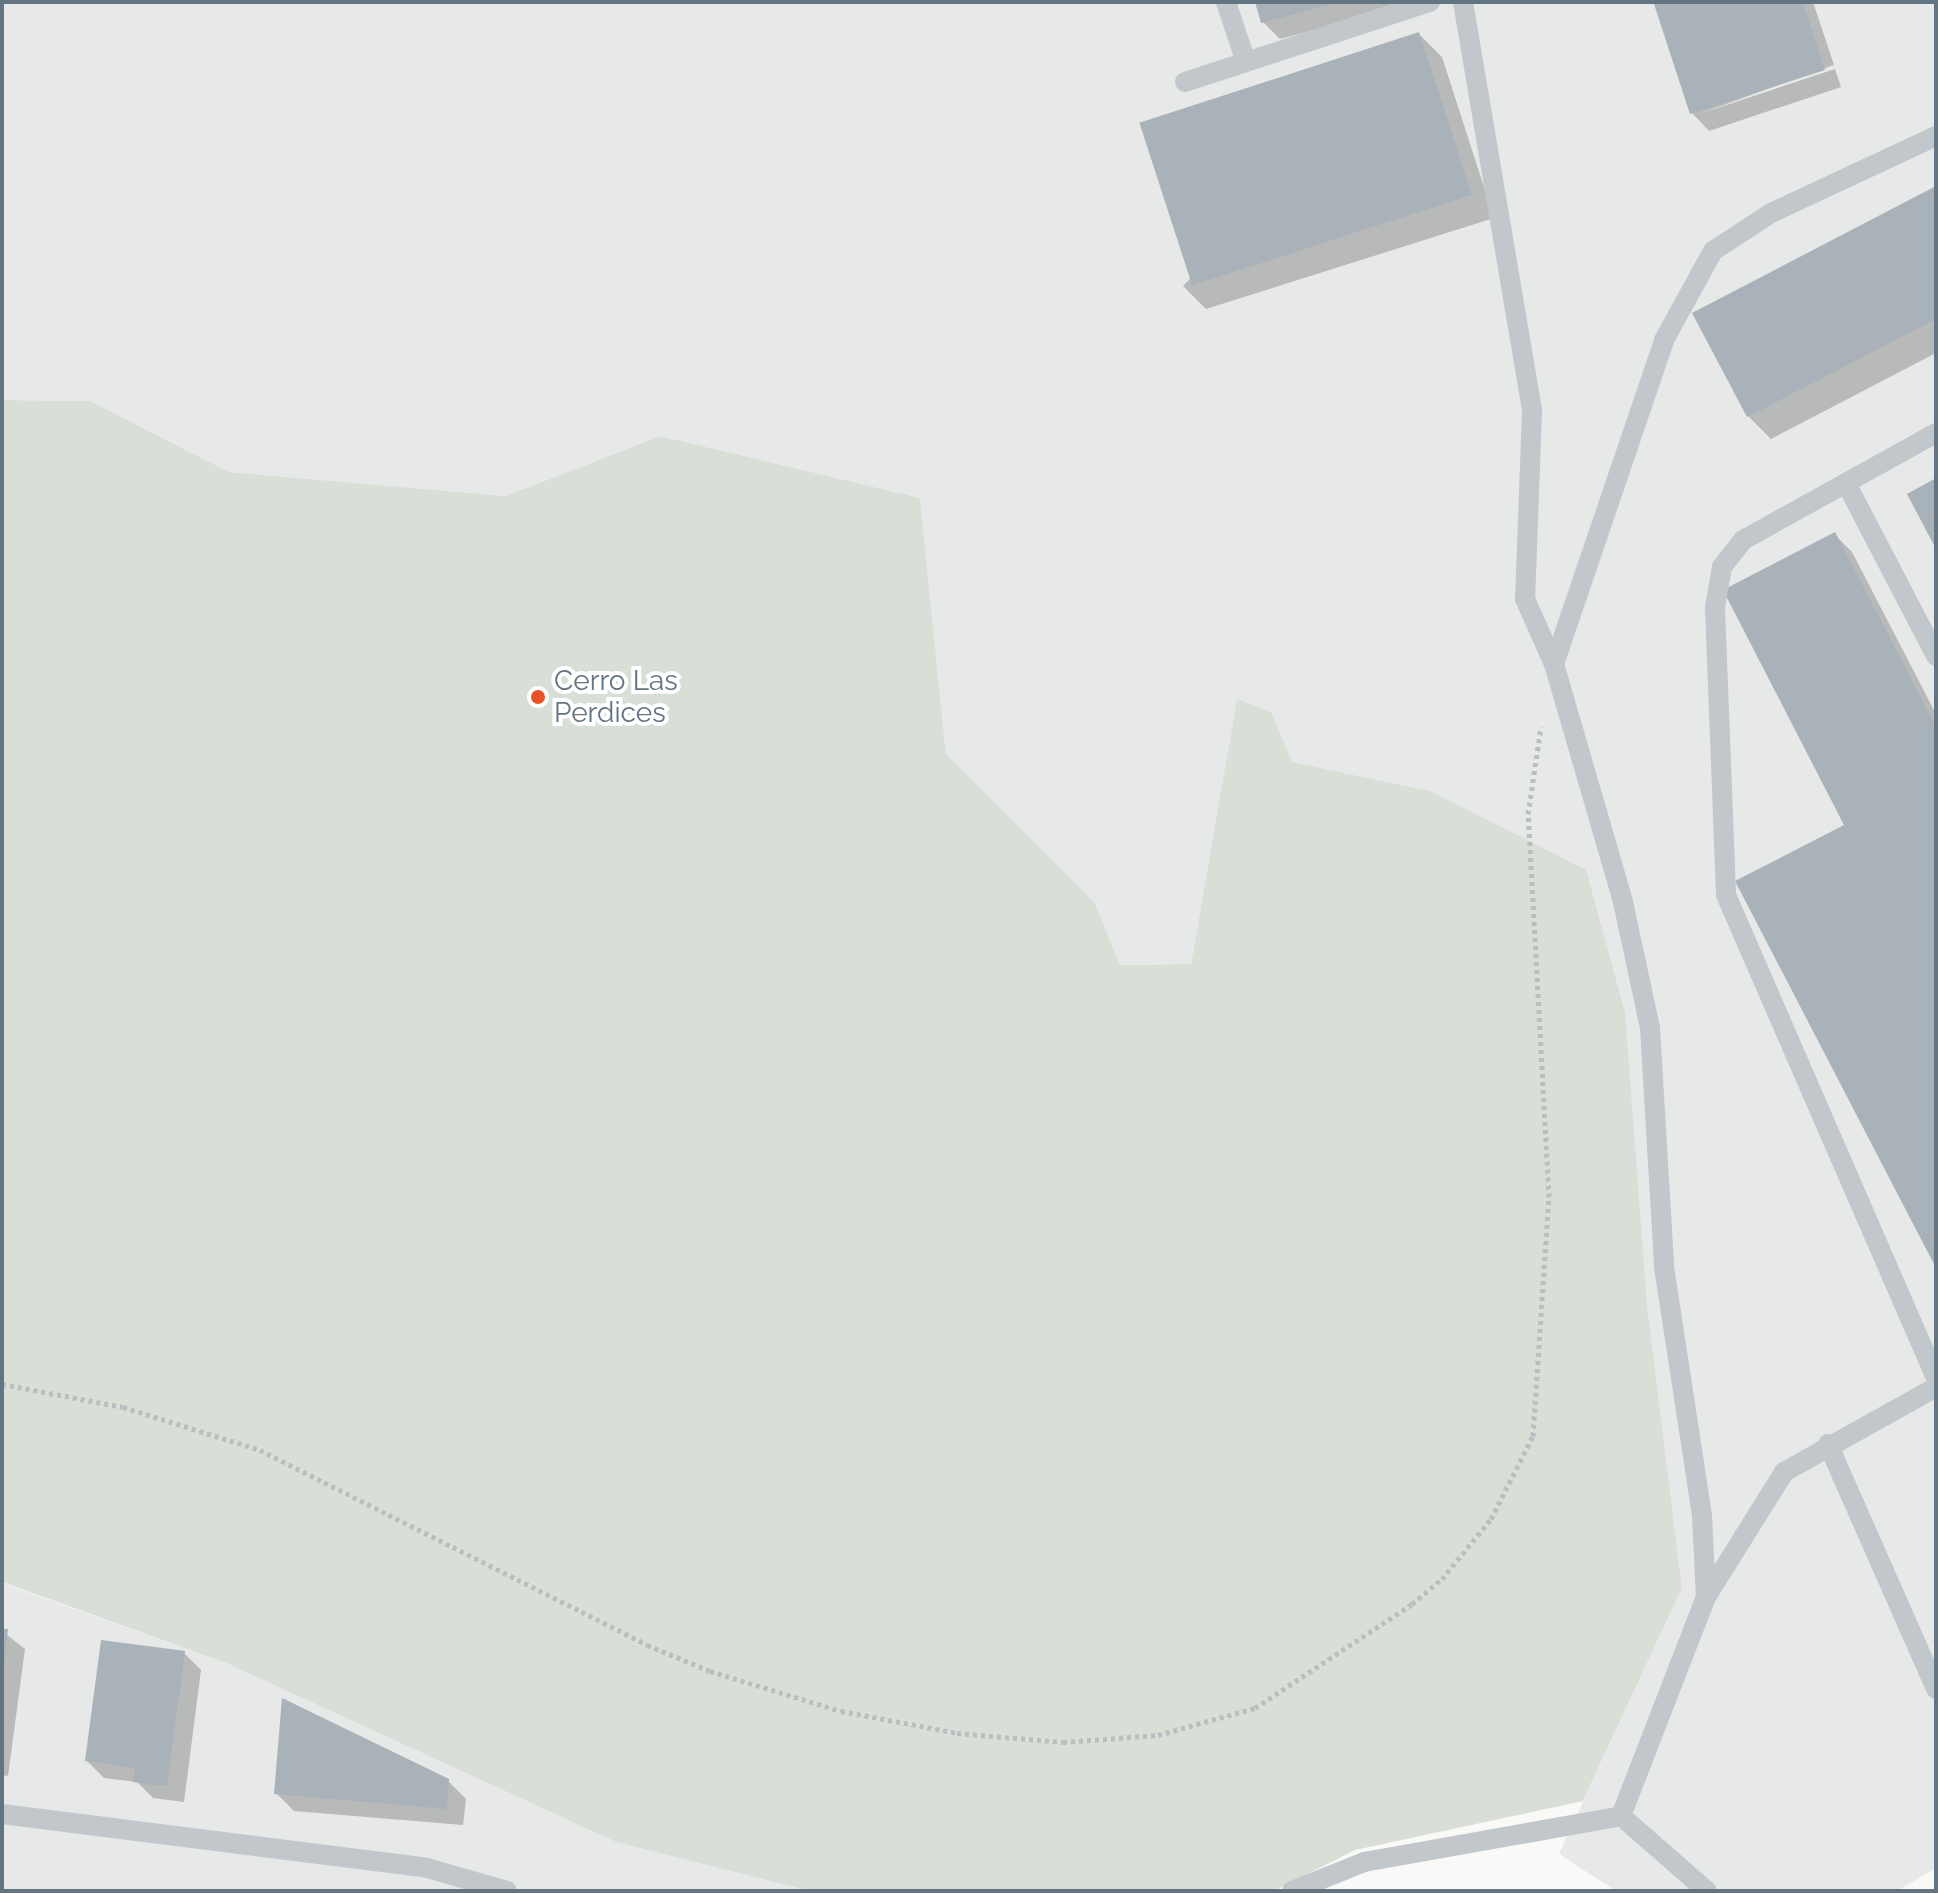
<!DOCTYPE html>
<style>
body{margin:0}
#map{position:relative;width:1938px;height:1893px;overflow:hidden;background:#f9f9f7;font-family:Raleway,sans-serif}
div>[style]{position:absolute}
.built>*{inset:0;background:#e7e8e8}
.green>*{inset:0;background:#d9ded6}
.shadow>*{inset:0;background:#0003}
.building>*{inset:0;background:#a9b2b9;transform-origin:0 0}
.path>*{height:5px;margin-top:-2.5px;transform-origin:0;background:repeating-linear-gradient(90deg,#babec1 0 4px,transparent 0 8px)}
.service>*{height:20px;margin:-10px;padding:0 10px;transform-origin:10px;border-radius:10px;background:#c2c7cb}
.dots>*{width:22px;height:22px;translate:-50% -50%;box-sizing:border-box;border:4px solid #fff;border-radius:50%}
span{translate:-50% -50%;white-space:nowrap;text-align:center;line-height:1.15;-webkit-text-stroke:8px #fff;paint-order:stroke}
.poi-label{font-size:28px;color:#637583}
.left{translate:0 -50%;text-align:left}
.frame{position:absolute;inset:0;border:4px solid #637583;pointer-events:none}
</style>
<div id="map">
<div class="built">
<i style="clip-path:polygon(2px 2px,1936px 2px,1936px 1868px,1897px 1891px,1616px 1891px,1559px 1854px,1682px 1588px,1647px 1304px,1633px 1127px,1430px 791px,1292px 762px,1272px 713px,1237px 700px,1191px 964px,1120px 965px,1094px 902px,946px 754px,920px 498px,660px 436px,506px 496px,229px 472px,90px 401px,2px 400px)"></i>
<i style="clip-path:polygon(2px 1583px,226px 1663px,616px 1842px,810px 1891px,2px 1891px)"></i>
</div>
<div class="green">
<i style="clip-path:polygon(2px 400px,90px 401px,229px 472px,506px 496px,660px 436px,920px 498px,946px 754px,1094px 902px,1120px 965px,1191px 964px,1237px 699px,1272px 713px,1292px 762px,1430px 791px,1586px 870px,1625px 1013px,1647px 1304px,1682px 1588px,1583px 1801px,1355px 1850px,1274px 1891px,810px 1891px,616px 1842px,226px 1663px,2px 1582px)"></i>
</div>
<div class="shadow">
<i style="clip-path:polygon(1257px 2px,1419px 2px,1280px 39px,1263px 22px)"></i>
<i style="clip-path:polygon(1667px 2px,1813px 2px,1834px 65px,1699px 114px,1835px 69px,1841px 87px,1709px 131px,1692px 113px,1656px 5px)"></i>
<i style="clip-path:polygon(1419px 34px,1442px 57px,1494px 218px,1206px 309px,1183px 286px)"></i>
<i style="clip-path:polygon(1936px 188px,1936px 353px,1771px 439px,1748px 416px)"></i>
<i style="clip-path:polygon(1835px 535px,1852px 552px,1936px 714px,1936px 1263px)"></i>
<i style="clip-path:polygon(2px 1631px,25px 1649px,8px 1776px,2px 1775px)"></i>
<i style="clip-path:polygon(184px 1653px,201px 1670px,184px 1802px,153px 1798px,137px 1782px,104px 1778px,87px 1761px)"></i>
<i style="clip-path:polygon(448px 1781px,466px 1799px,463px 1825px,294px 1811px,276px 1793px)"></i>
</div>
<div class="building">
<i style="clip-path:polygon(1255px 2px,1336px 2px,1336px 3px,1261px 23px)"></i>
<i style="clip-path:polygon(1803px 2px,1825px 70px,1690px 114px,1654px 4px)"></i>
<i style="left:1419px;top:32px;width:171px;height:294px;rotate:72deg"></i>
<i style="clip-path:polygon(1936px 186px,1936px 319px,1747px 417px,1692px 313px)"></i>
<i style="clip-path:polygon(1936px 478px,1936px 549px,1907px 494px)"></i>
<i style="clip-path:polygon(1835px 532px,1936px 727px,1936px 1268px,1735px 881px,1844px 825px,1723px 590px)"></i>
<i style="clip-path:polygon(2px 1629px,8px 1629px,4px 1664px,2px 1664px)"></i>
<i style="clip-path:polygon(101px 1640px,185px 1651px,167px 1786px,133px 1782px,135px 1768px,85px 1761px)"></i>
<i style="clip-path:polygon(282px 1698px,449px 1779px,447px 1809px,274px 1794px)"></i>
</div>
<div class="path">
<i style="left:2px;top:1384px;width:123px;rotate:10.8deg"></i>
<i style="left:123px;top:1407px;width:144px;rotate:17.4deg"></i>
<i style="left:260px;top:1450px;width:433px;rotate:26.7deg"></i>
<i style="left:647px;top:1645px;width:68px;rotate:22.4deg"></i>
<i style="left:710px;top:1671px;width:137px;rotate:17deg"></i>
<i style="left:841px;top:1711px;width:118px;rotate:10.7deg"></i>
<i style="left:957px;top:1733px;width:106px;rotate:4.9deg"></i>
<i style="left:1063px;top:1742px;width:95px;rotate:-4.2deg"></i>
<i style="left:1158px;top:1735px;width:101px;rotate:-15.6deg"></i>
<i style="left:1255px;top:1708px;width:188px;rotate:-33.5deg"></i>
<i style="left:1412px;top:1604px;width:39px;rotate:-40deg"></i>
<i style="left:1442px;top:1579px;width:77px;rotate:-50.8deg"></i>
<i style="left:1491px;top:1519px;width:93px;rotate:-63.2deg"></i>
<i style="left:1533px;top:1436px;width:240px;rotate:-86.2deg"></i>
<i style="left:1549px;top:1197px;width:384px;rotate:-93.1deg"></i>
<i style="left:1528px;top:814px;width:88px;rotate:-81.5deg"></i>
</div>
<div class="service">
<i style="left:1226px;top:2px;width:63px;rotate:71.6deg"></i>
<i style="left:1463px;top:2px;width:415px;rotate:80.4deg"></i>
<i style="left:1532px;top:411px;width:188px;rotate:92.1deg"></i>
<i style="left:1525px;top:599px;width:71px;rotate:66deg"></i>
<i style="left:1554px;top:664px;width:248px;rotate:73.8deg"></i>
<i style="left:1623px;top:902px;width:129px;rotate:77.9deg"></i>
<i style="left:1650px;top:1028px;width:239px;rotate:86.6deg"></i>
<i style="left:1664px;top:1267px;width:252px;rotate:81.3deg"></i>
<i style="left:1702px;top:1516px;width:81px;rotate:87.2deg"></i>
<i style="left:1185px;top:82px;width:258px;rotate:-18.1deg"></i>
<i style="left:1936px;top:433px;width:221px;rotate:151deg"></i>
<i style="left:1743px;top:540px;width:34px;rotate:128deg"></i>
<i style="left:1722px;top:567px;width:41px;rotate:99.9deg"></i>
<i style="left:1715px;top:607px;width:288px;rotate:87.8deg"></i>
<i style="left:1726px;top:895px;width:527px;rotate:66.5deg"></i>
<i style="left:1846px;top:483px;width:195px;rotate:62.5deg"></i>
<i style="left:1554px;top:664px;width:342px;rotate:-71.2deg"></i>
<i style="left:1664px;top:340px;width:102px;rotate:-61.2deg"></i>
<i style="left:1713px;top:251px;width:69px;rotate:-33.2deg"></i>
<i style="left:1771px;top:213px;width:182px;rotate:-25deg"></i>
<i style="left:1828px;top:1444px;width:268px;rotate:66.2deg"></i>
<i style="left:2px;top:1814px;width:428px;rotate:7.2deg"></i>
<i style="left:427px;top:1868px;width:83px;rotate:16deg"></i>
<i style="left:1621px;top:1816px;width:235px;rotate:-68.8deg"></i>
<i style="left:1706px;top:1597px;width:147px;rotate:-58deg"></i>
<i style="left:1784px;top:1472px;width:174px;rotate:-29.2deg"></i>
<i style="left:1621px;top:1816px;width:114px;rotate:41.1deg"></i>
<i style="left:1292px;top:1891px;width:78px;rotate:-21.9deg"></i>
<i style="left:1364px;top:1862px;width:261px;rotate:-10.1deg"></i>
</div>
<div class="dots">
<i style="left:538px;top:697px;background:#e95127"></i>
</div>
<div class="poi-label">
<span class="left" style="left:554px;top:697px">Cerro Las<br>Perdices</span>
</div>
<div class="frame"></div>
</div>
